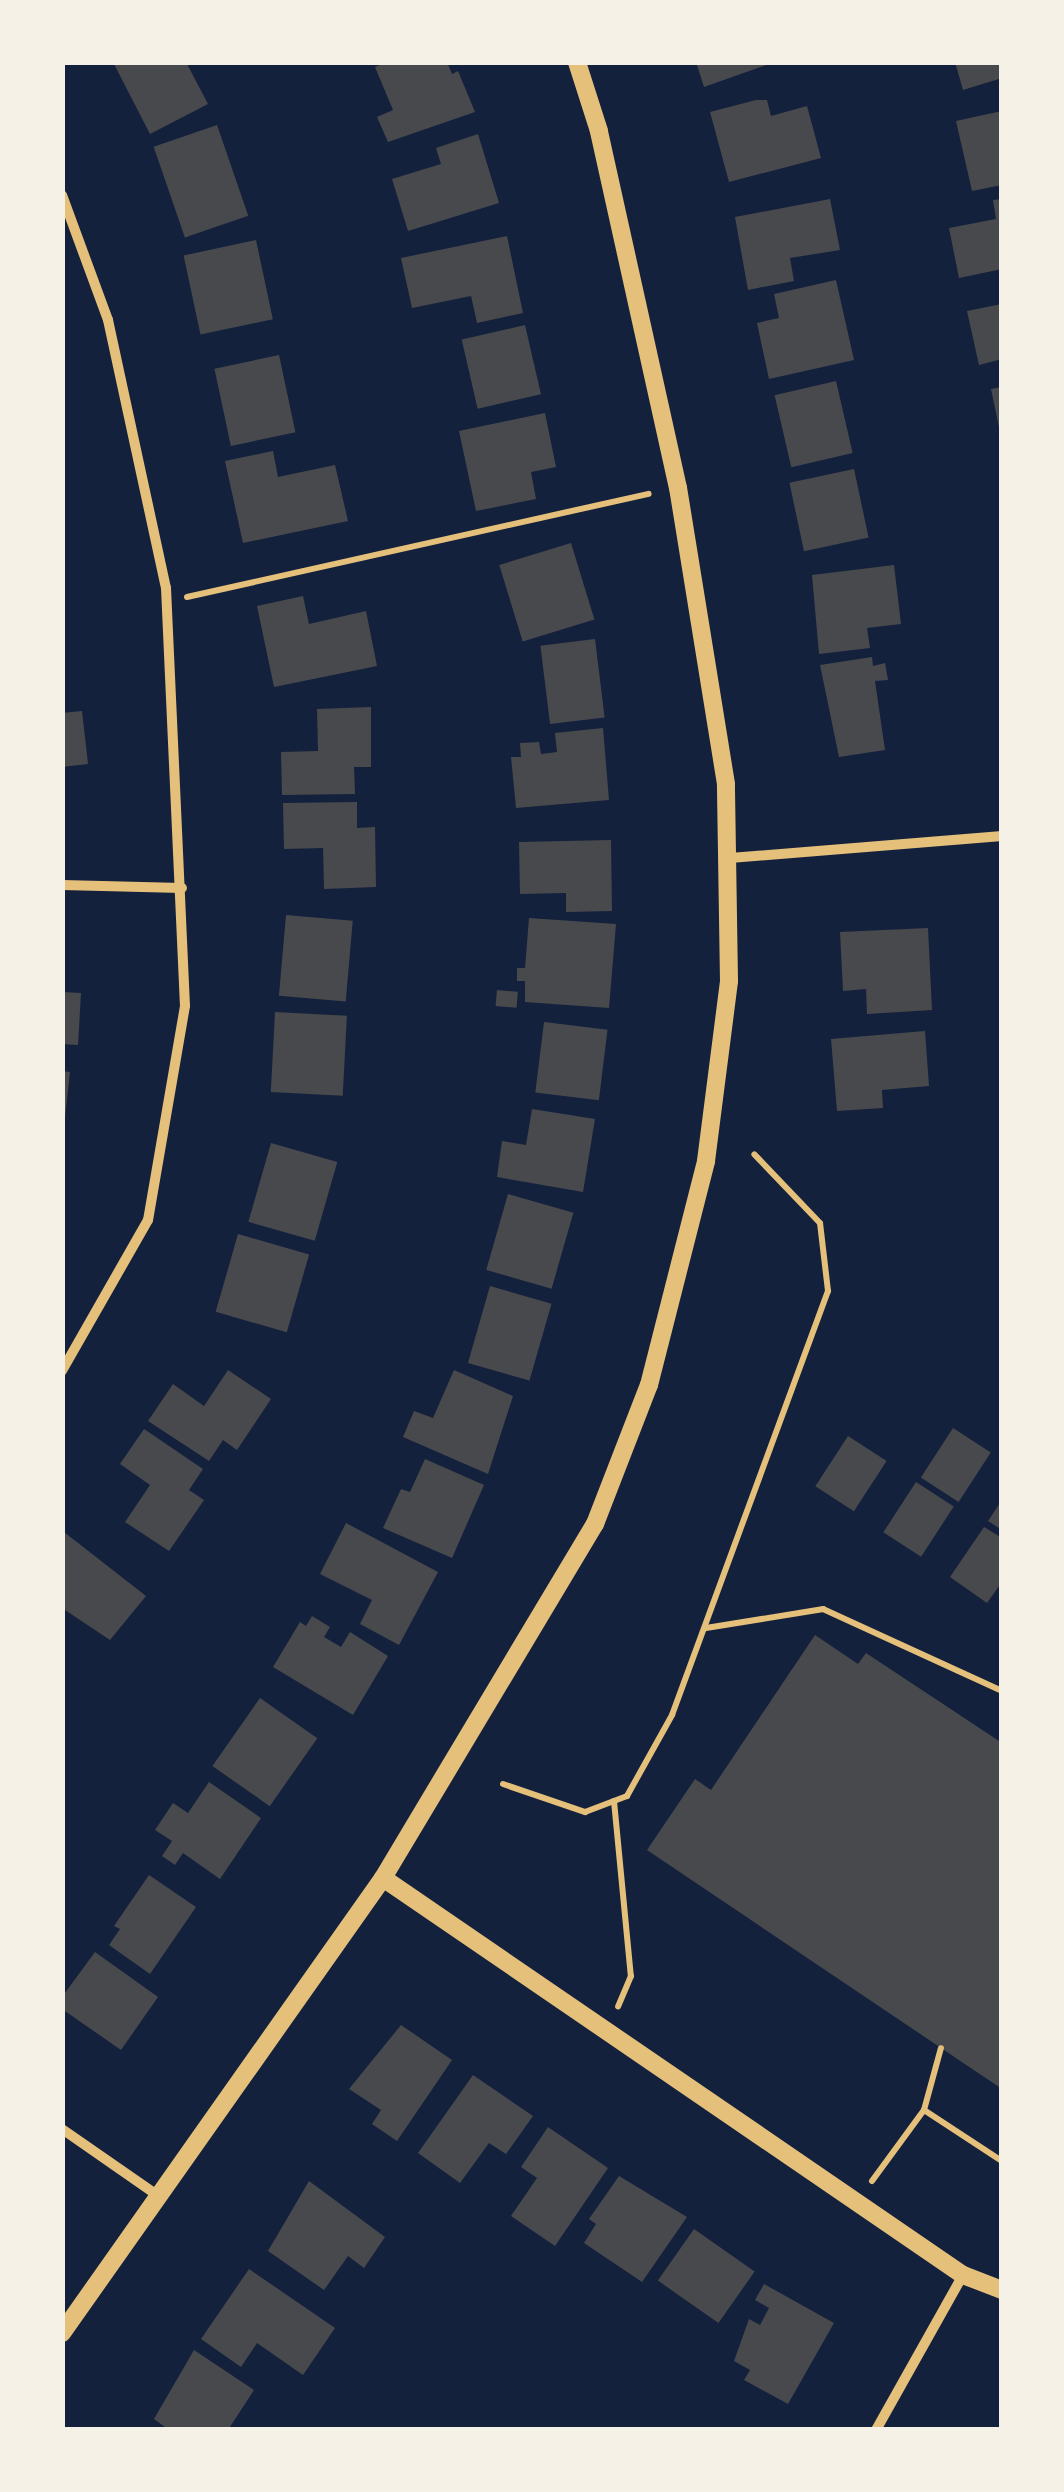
<!DOCTYPE html>
<style>
body{margin:0}
#map{position:relative;width:1064px;height:2492px;overflow:hidden;background:#14213d;font-family:"Source Sans 3",sans-serif}
div>[style]{position:absolute}
.building>*{inset:0;background:#48494c;transform-origin:0 0}
.path>*{height:6px;margin:-3px;padding:0 3px;transform-origin:3px;border-radius:3px;background:#e5c07b}
.minor>*{height:10px;margin:-5px;padding:0 5px;transform-origin:5px;border-radius:5px;background:#e5c07b}
.tertiary>*{height:18px;margin:-9px;padding:0 9px;transform-origin:9px;border-radius:9px;background:#e5c07b}
span{translate:-50% -50%;white-space:nowrap;text-align:center;line-height:1.15;-webkit-text-stroke:8px #f6f1e7;paint-order:stroke}
.frame{position:absolute;inset:0;border:65px solid #f6f1e7;pointer-events:none}
</style>
<div id="map">
<div class="building">
<i style="clip-path:polygon(113px 62px,186px 62px,208px 104px,150px 134px)"></i>
<i style="clip-path:polygon(387px 62px,447px 62px,452px 74px,458px 71px,475px 112px,388px 142px,377px 117px,393px 110px,375px 67px)"></i>
<i style="clip-path:polygon(696px 62px,772px 62px,772px 63px,704px 87px)"></i>
<i style="clip-path:polygon(955px 62px,1002px 62px,1002px 78px,963px 90px)"></i>
<i style="clip-path:polygon(756px 100px,767px 100px,771px 116px,807px 106px,821px 158px,729px 182px,710px 112px)"></i>
<i style="clip-path:polygon(1002px 111px,1002px 185px,972px 191px,956px 121px)"></i>
<i style="left:217px;top:125px;width:96px;height:67px;rotate:71deg"></i>
<i style="clip-path:polygon(478px 134px,499px 203px,408px 231px,392px 179px,441px 164px,436px 148px)"></i>
<i style="clip-path:polygon(830px 199px,840px 250px,790px 258px,794px 281px,748px 290px,735px 217px)"></i>
<i style="clip-path:polygon(1002px 199px,1002px 269px,959px 278px,949px 228px,996px 219px,993px 200px)"></i>
<i style="clip-path:polygon(507px 236px,523px 313px,477px 323px,471px 296px,412px 308px,401px 258px)"></i>
<i style="left:256px;top:240px;width:81px;height:74px;rotate:78deg"></i>
<i style="clip-path:polygon(836px 280px,854px 360px,769px 379px,757px 323px,779px 318px,774px 294px)"></i>
<i style="clip-path:polygon(1002px 304px,1002px 359px,979px 365px,967px 311px)"></i>
<i style="left:525px;top:325px;width:71px;height:65px;rotate:77deg"></i>
<i style="left:279px;top:355px;width:79px;height:66px;rotate:78deg"></i>
<i style="left:836px;top:381px;width:74px;height:63px;rotate:77deg"></i>
<i style="clip-path:polygon(1002px 387px,1002px 432px,1000px 432px,991px 389px)"></i>
<i style="clip-path:polygon(545px 413px,556px 467px,531px 472px,536px 499px,476px 511px,459px 431px)"></i>
<i style="clip-path:polygon(273px 451px,278px 477px,335px 465px,348px 521px,243px 543px,225px 461px)"></i>
<i style="left:854px;top:469px;width:70px;height:66px;rotate:78deg"></i>
<i style="left:571px;top:543px;width:80px;height:75px;rotate:73deg"></i>
<i style="clip-path:polygon(894px 565px,901px 624px,867px 628px,870px 648px,819px 654px,812px 575px)"></i>
<i style="clip-path:polygon(303px 596px,309px 624px,366px 611px,377px 666px,274px 687px,257px 606px)"></i>
<i style="left:595px;top:639px;width:79px;height:55px;rotate:83deg"></i>
<i style="clip-path:polygon(872px 657px,873px 666px,885px 663px,888px 680px,875px 681px,885px 750px,839px 757px,820px 665px)"></i>
<i style="clip-path:polygon(371px 707px,371px 767px,354px 767px,355px 794px,282px 795px,281px 752px,318px 751px,317px 709px)"></i>
<i style="clip-path:polygon(82px 711px,88px 764px,62px 767px,62px 713px)"></i>
<i style="clip-path:polygon(603px 728px,609px 800px,516px 808px,511px 757px,521px 757px,520px 743px,539px 742px,541px 754px,557px 752px,555px 733px)"></i>
<i style="clip-path:polygon(357px 802px,357px 828px,375px 827px,376px 887px,324px 889px,323px 848px,284px 849px,283px 803px)"></i>
<i style="clip-path:polygon(611px 840px,612px 911px,566px 912px,566px 893px,520px 894px,519px 842px)"></i>
<i style="left:286px;top:915px;width:67px;height:81px;rotate:5deg"></i>
<i style="clip-path:polygon(529px 918px,616px 924px,609px 1008px,525px 1002px,525px 981px,517px 981px,517px 968px,525px 968px)"></i>
<i style="clip-path:polygon(928px 928px,932px 1010px,867px 1014px,866px 989px,843px 991px,840px 932px)"></i>
<i style="left:497px;top:990px;width:21px;height:16px;rotate:5deg"></i>
<i style="clip-path:polygon(62px 992px,81px 993px,78px 1045px,62px 1044px)"></i>
<i style="left:275px;top:1012px;width:72px;height:80px;rotate:3deg"></i>
<i style="left:544px;top:1022px;width:64px;height:71px;rotate:7deg"></i>
<i style="clip-path:polygon(925px 1031px,929px 1086px,882px 1090px,883px 1108px,837px 1111px,831px 1039px)"></i>
<i style="clip-path:polygon(62px 1071px,70px 1072px,65px 1117px,62px 1117px)"></i>
<i style="clip-path:polygon(532px 1109px,595px 1119px,583px 1192px,497px 1177px,502px 1141px,526px 1145px)"></i>
<i style="left:271px;top:1143px;width:69px;height:82px;rotate:16deg"></i>
<i style="left:508px;top:1194px;width:68px;height:79px;rotate:16deg"></i>
<i style="left:238px;top:1234px;width:74px;height:81px;rotate:16deg"></i>
<i style="left:490px;top:1286px;width:64px;height:80px;rotate:16deg"></i>
<i style="clip-path:polygon(228px 1370px,271px 1399px,237px 1450px,223px 1440px,209px 1461px,148px 1421px,173px 1384px,204px 1406px)"></i>
<i style="clip-path:polygon(454px 1370px,513px 1396px,488px 1474px,403px 1437px,414px 1411px,433px 1418px)"></i>
<i style="left:953px;top:1428px;width:45px;height:59px;rotate:33deg"></i>
<i style="clip-path:polygon(144px 1429px,203px 1469px,189px 1490px,204px 1500px,169px 1551px,125px 1522px,150px 1485px,120px 1464px)"></i>
<i style="left:848px;top:1436px;width:46px;height:60px;rotate:33deg"></i>
<i style="clip-path:polygon(425px 1459px,484px 1485px,452px 1558px,383px 1528px,401px 1489px,410px 1492px)"></i>
<i style="left:916px;top:1482px;width:45px;height:60px;rotate:33deg"></i>
<i style="clip-path:polygon(1002px 1500px,1002px 1530px,988px 1521px)"></i>
<i style="clip-path:polygon(346px 1523px,438px 1572px,399px 1645px,360px 1624px,372px 1600px,320px 1574px)"></i>
<i style="clip-path:polygon(984px 1527px,1002px 1538px,1002px 1582px,987px 1603px,950px 1577px)"></i>
<i style="clip-path:polygon(64px 1532px,146px 1596px,110px 1640px,62px 1608px)"></i>
<i style="clip-path:polygon(312px 1616px,330px 1627px,324px 1637px,341px 1647px,350px 1632px,388px 1656px,353px 1715px,273px 1667px,300px 1622px,306px 1626px)"></i>
<i style="clip-path:polygon(815px 1635px,858px 1664px,866px 1653px,1002px 1743px,1002px 2089px,647px 1850px,695px 1779px,711px 1790px)"></i>
<i style="left:260px;top:1698px;width:70px;height:83px;rotate:35deg"></i>
<i style="clip-path:polygon(209px 1782px,261px 1818px,220px 1879px,183px 1853px,175px 1865px,162px 1856px,172px 1841px,155px 1830px,173px 1803px,188px 1813px)"></i>
<i style="clip-path:polygon(149px 1875px,196px 1907px,150px 1974px,109px 1945px,120px 1929px,114px 1926px)"></i>
<i style="clip-path:polygon(95px 1952px,158px 1997px,121px 2050px,62px 2009px,62px 1997px)"></i>
<i style="clip-path:polygon(401px 2025px,452px 2060px,397px 2141px,372px 2124px,381px 2110px,349px 2089px)"></i>
<i style="clip-path:polygon(473px 2075px,533px 2116px,506px 2154px,489px 2143px,460px 2183px,418px 2153px)"></i>
<i style="clip-path:polygon(548px 2127px,608px 2168px,555px 2246px,511px 2216px,537px 2178px,521px 2167px)"></i>
<i style="clip-path:polygon(619px 2176px,687px 2217px,642px 2282px,584px 2243px,596px 2224px,589px 2219px)"></i>
<i style="clip-path:polygon(309px 2181px,385px 2237px,364px 2268px,348px 2256px,324px 2290px,268px 2251px)"></i>
<i style="left:694px;top:2229px;width:74px;height:63px;rotate:35deg"></i>
<i style="clip-path:polygon(249px 2269px,335px 2328px,303px 2375px,257px 2343px,241px 2367px,201px 2339px)"></i>
<i style="clip-path:polygon(764px 2284px,834px 2323px,788px 2404px,744px 2380px,750px 2370px,734px 2361px,749px 2319px,760px 2325px,769px 2308px,755px 2300px)"></i>
<i style="clip-path:polygon(194px 2350px,254px 2390px,228px 2430px,169px 2430px,154px 2419px)"></i>
</div>
<div class="path">
<i style="left:187px;top:597px;width:473px;rotate:-12.6deg"></i>
<i style="left:706px;top:1628px;width:119px;rotate:-9.2deg"></i>
<i style="left:823px;top:1609px;width:197px;rotate:24.6deg"></i>
<i style="left:503px;top:1784px;width:87px;rotate:18.9deg"></i>
<i style="left:585px;top:1812px;width:45px;rotate:-20.9deg"></i>
<i style="left:627px;top:1796px;width:93px;rotate:-60.9deg"></i>
<i style="left:672px;top:1715px;width:452px;rotate:-69.8deg"></i>
<i style="left:828px;top:1291px;width:68px;rotate:-96.7deg"></i>
<i style="left:820px;top:1223px;width:95px;rotate:-133.7deg"></i>
<i style="left:614px;top:1801px;width:176px;rotate:84.5deg"></i>
<i style="left:631px;top:1976px;width:33px;rotate:113deg"></i>
<i style="left:924px;top:2110px;width:93px;rotate:33.2deg"></i>
<i style="left:872px;top:2181px;width:88px;rotate:-53.8deg"></i>
<i style="left:924px;top:2110px;width:64px;rotate:-74.7deg"></i>
</div>
<div class="minor">
<i style="left:62px;top:195px;width:133px;rotate:69.8deg"></i>
<i style="left:108px;top:320px;width:274px;rotate:77.8deg"></i>
<i style="left:166px;top:588px;width:418px;rotate:87.4deg"></i>
<i style="left:185px;top:1006px;width:217px;rotate:99.8deg"></i>
<i style="left:148px;top:1220px;width:174px;rotate:119.7deg"></i>
<i style="left:730px;top:858px;width:273px;rotate:-4.6deg"></i>
<i style="left:62px;top:885px;width:120px;rotate:1.4deg"></i>
<i style="left:62px;top:2129px;width:119px;rotate:34.8deg"></i>
<i style="left:876px;top:2430px;width:178px;rotate:-60.7deg"></i>
</div>
<div class="tertiary">
<i style="left:383px;top:1878px;width:703px;rotate:34.39deg"></i>
<i style="left:963px;top:2275px;width:42px;rotate:21deg"></i>
<i style="left:62px;top:2333px;width:557px;rotate:-54.8deg"></i>
<i style="left:383px;top:1878px;width:413px;rotate:-59.1deg"></i>
<i style="left:595px;top:1524px;width:149px;rotate:-68.8deg"></i>
<i style="left:649px;top:1385px;width:231px;rotate:-75.7deg"></i>
<i style="left:706px;top:1161px;width:181px;rotate:-82.7deg"></i>
<i style="left:729px;top:981px;width:197px;rotate:-90.9deg"></i>
<i style="left:726px;top:784px;width:300px;rotate:-99.2deg"></i>
<i style="left:678px;top:488px;width:366px;rotate:-102.5deg"></i>
<i style="left:599px;top:131px;width:72px;rotate:-107.7deg"></i>
</div>
<div class="frame"></div>
</div>
